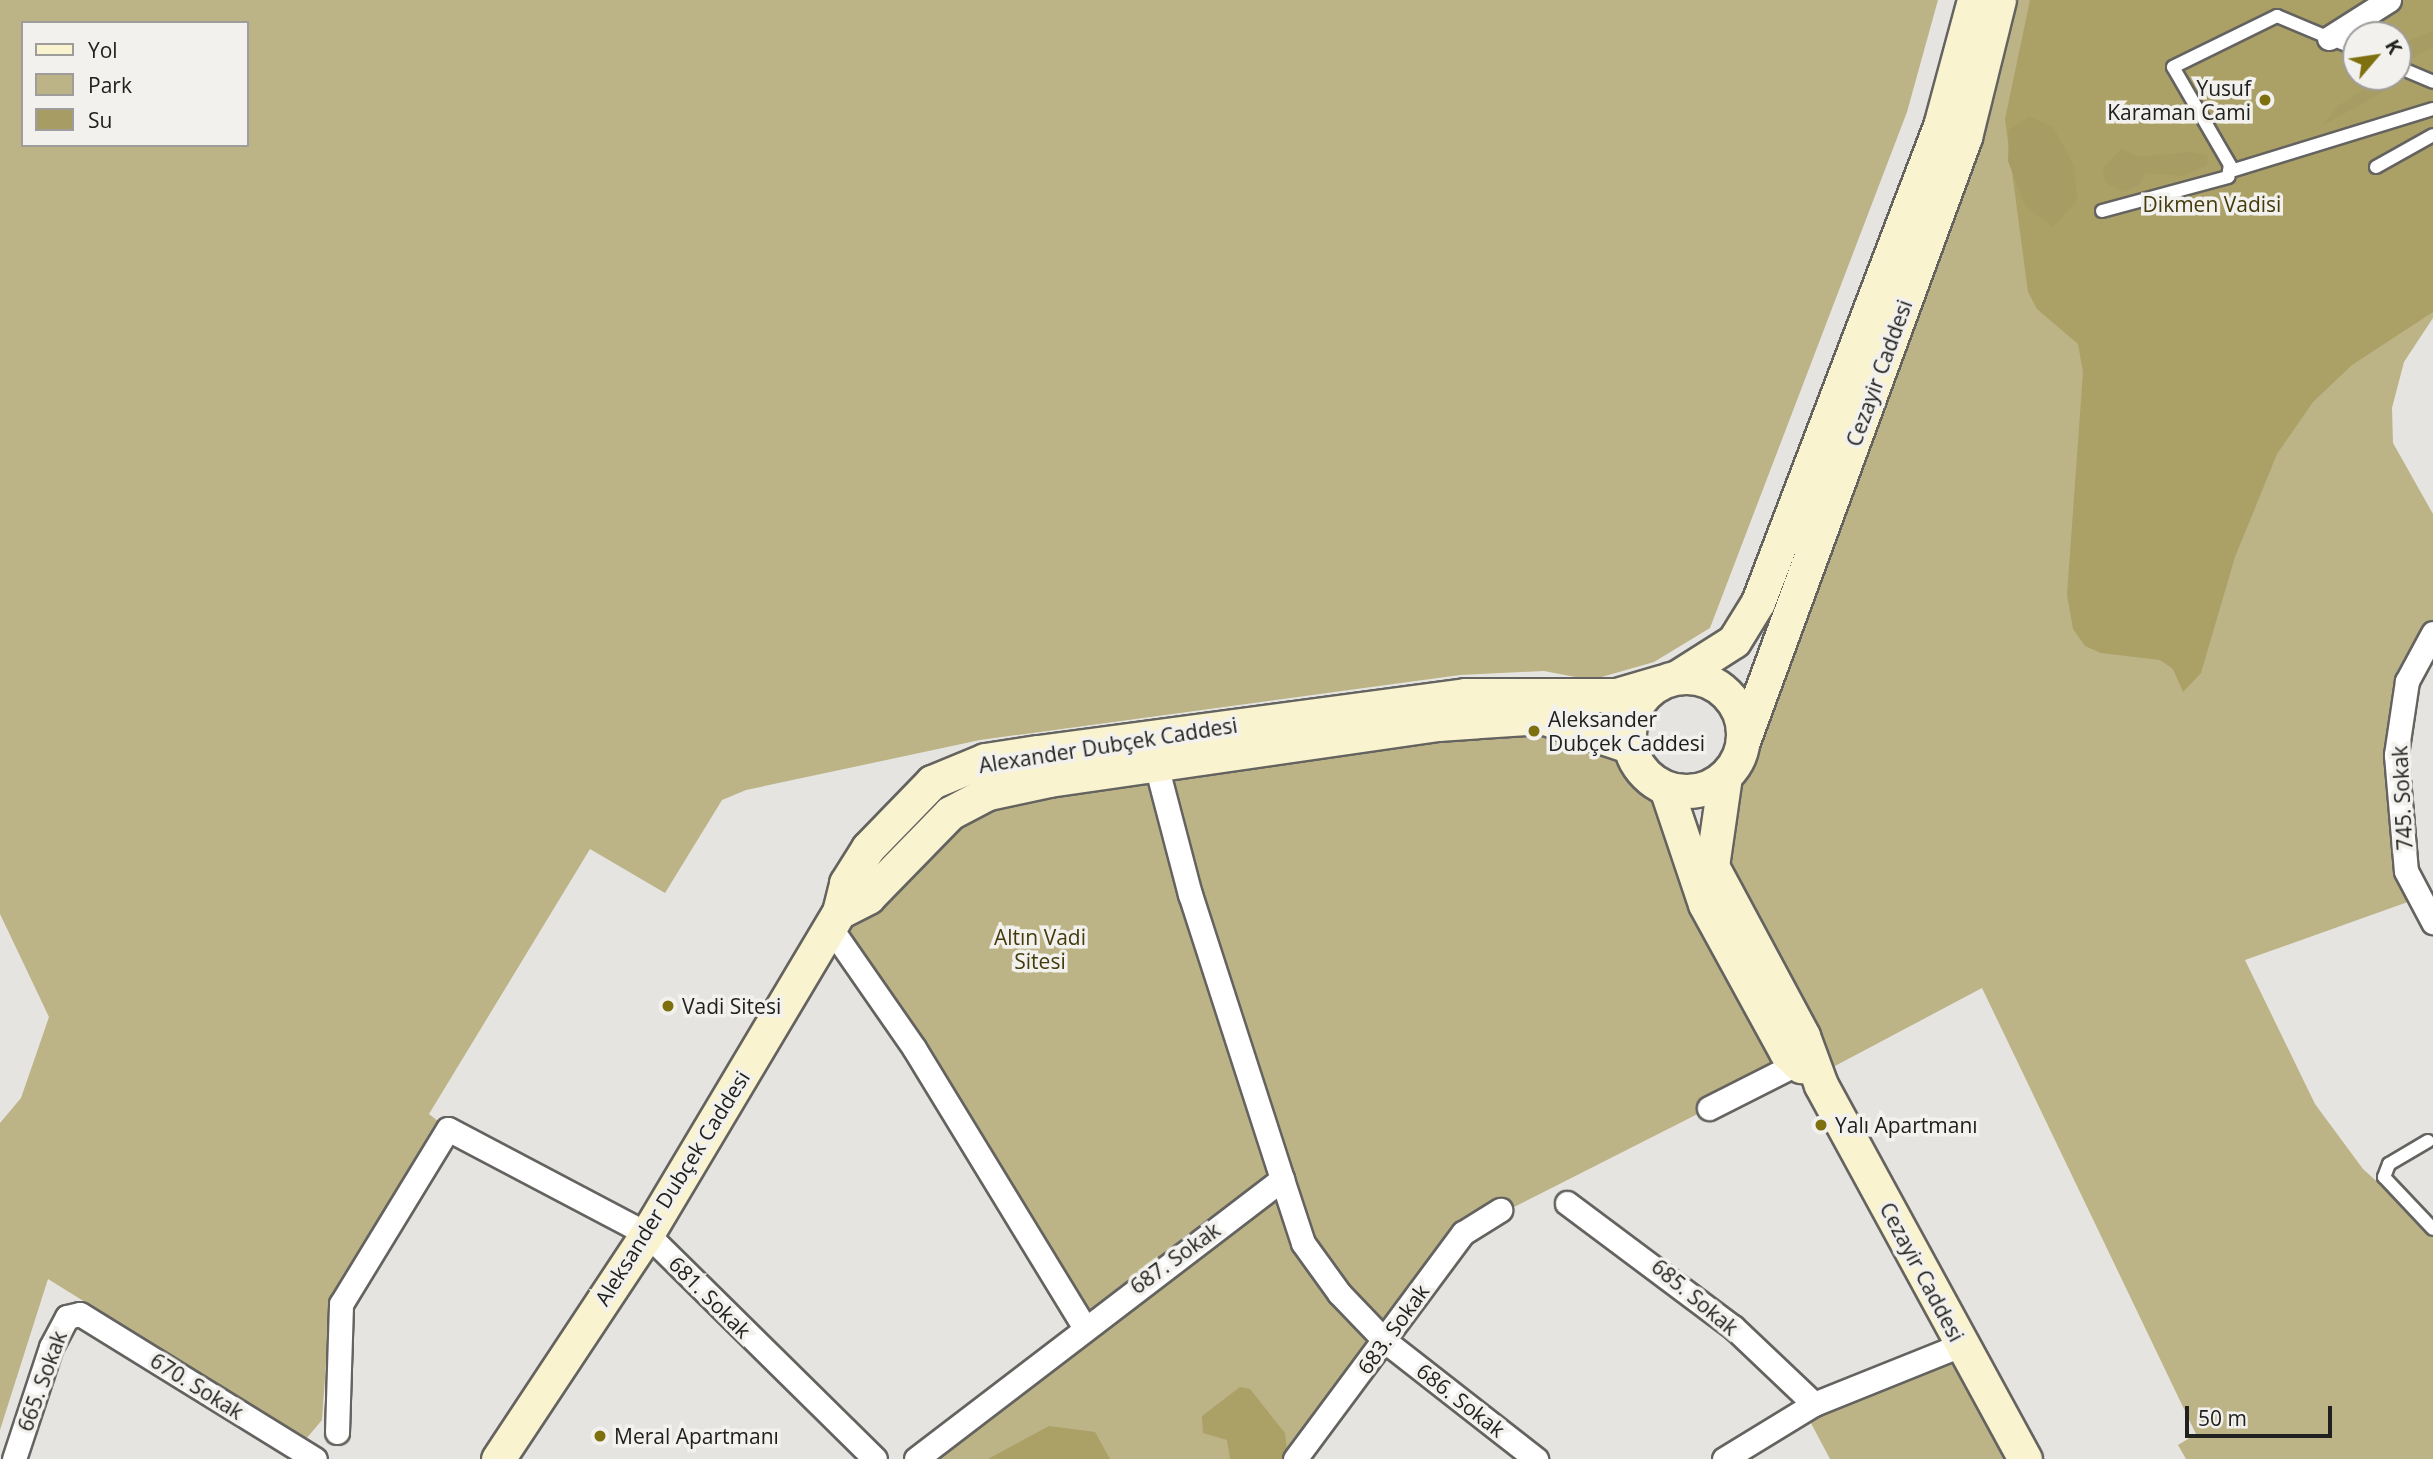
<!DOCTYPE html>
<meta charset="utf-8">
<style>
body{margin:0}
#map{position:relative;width:2433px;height:1459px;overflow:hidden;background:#e5e4e1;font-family:"Open Sans",sans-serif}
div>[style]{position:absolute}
.green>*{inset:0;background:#bcb486}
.forest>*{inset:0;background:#aba066}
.water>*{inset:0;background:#a79c63}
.roads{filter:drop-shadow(2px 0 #646360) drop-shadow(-2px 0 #646360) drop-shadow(0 2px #646360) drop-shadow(0 -2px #646360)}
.service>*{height:12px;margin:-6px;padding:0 6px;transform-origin:6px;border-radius:6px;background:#fff}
.minor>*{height:23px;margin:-11.5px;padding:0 11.5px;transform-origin:11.5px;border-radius:11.5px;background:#fff}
.secondary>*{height:33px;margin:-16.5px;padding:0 16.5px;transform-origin:16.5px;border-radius:16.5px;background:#faf3cf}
.secondary>.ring{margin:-16.5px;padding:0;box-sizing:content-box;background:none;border:33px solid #faf3cf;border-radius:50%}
.dots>*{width:19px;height:19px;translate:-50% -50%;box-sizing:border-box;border:4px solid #f2f1ee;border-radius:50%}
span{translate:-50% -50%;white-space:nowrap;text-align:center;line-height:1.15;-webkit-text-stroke:7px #f2f1ee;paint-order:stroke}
.poi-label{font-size:21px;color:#20201e}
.right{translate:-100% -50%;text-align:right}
.left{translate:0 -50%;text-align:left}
.park-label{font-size:21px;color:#433b0c}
.street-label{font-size:21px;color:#20201e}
.legend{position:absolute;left:21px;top:21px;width:228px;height:126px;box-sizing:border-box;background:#f2f1ee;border:2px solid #9e9d9b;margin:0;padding:9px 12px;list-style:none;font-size:21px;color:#20201e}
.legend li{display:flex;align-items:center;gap:14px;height:35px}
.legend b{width:35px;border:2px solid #9e9d9b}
.north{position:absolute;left:2342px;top:21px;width:70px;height:70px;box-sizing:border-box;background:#f2f1ee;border:2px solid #9e9d9b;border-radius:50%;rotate:61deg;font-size:19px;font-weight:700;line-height:28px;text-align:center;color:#20201e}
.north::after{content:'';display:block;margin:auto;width:24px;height:32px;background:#7f700f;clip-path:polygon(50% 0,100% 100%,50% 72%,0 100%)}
.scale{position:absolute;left:2185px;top:1406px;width:147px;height:32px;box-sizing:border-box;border:4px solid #20201e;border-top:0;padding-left:9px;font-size:21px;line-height:24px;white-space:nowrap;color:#20201e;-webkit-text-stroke:5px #f2f1ee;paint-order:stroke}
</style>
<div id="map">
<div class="green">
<i style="clip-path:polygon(evenodd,0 0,1938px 0,1907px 112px,1710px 628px,1654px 662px,1591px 680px,1544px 671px,1460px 675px,980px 740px,746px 790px,722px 800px,665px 893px,590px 849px,429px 1114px,448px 1129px,341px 1304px,326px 1364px,322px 1420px,306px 1439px,48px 1279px,0 1430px,0 1123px,21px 1098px,49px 1017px,0 914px,0 0,23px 23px,247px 23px,247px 145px,23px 145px,23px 23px)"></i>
<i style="clip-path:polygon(evenodd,1999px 0,2433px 0,2433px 318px,2404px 362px,2392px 408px,2393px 443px,2433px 514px,2433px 633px,2396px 755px,2419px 898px,2245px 960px,2315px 1104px,2363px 1169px,2433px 1232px,2433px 1459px,2186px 1459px,2178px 1445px,2196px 1434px,1982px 988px,1818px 1075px,1713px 834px,1999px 0,2356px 35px,2398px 35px,2398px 77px,2356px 77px,2356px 35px)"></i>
<i style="clip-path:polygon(1438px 724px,1590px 731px,1637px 764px,1705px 904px,1798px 1063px,1463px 1233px,1295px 1459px,916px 1459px,1083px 1325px,830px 927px,950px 813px)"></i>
<i style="clip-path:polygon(1961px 1345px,2025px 1459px,1830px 1459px,1804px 1410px)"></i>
</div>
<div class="forest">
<i style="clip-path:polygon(evenodd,2030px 0,2433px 0,2433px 312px,2352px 365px,2313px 402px,2277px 454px,2235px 557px,2201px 673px,2183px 692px,2173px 669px,2160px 660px,2101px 653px,2085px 646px,2073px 629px,2067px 595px,2083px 372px,2078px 344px,2037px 309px,2028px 292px,2005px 119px,2030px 0,2356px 35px,2398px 35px,2398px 77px,2356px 77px,2356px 35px)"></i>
<i style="clip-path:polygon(1240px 1387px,1250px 1389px,1285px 1433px,1288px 1459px,1230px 1459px,1227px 1440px,1203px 1433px,1202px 1416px)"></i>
<i style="clip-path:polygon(1049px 1426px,1095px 1432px,1110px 1459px,988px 1459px)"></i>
</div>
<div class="water">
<i style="clip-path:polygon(2433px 31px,2433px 47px,2413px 58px,2398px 53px,2407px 41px)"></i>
<i style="clip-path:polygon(2383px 77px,2396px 77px,2383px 92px,2322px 126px,2338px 106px)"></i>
<i style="clip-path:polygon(2029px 116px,2053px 127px,2074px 166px,2077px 200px,2053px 227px,2025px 206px,2008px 161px,2009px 130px)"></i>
<i style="clip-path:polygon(2121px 149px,2140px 157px,2192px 152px,2208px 156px,2207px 165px,2183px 176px,2146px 173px,2139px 186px,2122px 192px,2105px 182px,2103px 168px)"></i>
</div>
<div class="roads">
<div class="service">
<i style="left:2398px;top:67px;width:38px;rotate:23deg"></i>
<i style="left:2376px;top:167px;width:65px;rotate:-29.3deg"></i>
<i style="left:2231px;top:171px;width:211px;rotate:-17.1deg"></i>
<i style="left:2102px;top:211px;width:131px;rotate:-15.1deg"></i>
<i style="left:2228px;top:177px;width:12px;rotate:-81deg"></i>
<i style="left:2230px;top:165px;width:113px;rotate:-120.2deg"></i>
<i style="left:2173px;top:67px;width:116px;rotate:-26.1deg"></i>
<i style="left:2277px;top:16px;width:86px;rotate:22.7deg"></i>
<i style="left:2428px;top:1141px;width:45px;rotate:149.5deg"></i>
<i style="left:2389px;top:1164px;width:14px;rotate:111deg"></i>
<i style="left:2384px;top:1177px;width:71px;rotate:46.7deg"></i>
</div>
<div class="minor">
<i style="left:2329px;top:38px;width:71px;rotate:-32.3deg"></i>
<i style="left:2433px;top:633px;width:55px;rotate:118.4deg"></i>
<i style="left:2407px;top:681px;width:75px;rotate:98.5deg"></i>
<i style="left:2396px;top:755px;width:116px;rotate:85.1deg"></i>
<i style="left:2406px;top:871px;width:58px;rotate:62.1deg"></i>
<i style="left:1155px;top:761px;width:138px;rotate:75.3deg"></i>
<i style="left:1190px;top:894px;width:299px;rotate:72.1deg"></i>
<i style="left:830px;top:927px;width:147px;rotate:55.2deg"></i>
<i style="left:914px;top:1048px;width:324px;rotate:58.6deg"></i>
<i style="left:1709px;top:1108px;width:100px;rotate:-26.8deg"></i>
<i style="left:1567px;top:1203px;width:207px;rotate:36.8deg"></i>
<i style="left:1733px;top:1327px;width:112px;rotate:43.5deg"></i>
<i style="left:337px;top:1432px;width:128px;rotate:-88.2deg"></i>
<i style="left:341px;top:1304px;width:205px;rotate:-58.6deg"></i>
<i style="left:448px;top:1129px;width:225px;rotate:27.8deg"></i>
<i style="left:647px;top:1234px;width:320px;rotate:44.6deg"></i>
<i style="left:14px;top:1459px;width:118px;rotate:-71.7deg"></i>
<i style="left:51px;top:1347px;width:34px;rotate:-62deg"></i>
<i style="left:67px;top:1317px;width:13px;rotate:-13deg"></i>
<i style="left:80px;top:1314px;width:276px;rotate:31.7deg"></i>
<i style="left:916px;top:1459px;width:461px;rotate:-37.4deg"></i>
<i style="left:1282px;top:1179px;width:67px;rotate:71.8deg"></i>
<i style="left:1303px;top:1243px;width:62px;rotate:54.2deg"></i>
<i style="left:1339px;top:1293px;width:66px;rotate:46.2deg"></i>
<i style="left:1385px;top:1341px;width:192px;rotate:38deg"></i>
<i style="left:1295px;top:1459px;width:282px;rotate:-53.4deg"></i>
<i style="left:1463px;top:1233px;width:44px;rotate:-31.9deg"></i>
<i style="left:1724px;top:1459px;width:105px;rotate:-31.4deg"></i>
<i style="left:1814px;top:1404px;width:158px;rotate:-21.9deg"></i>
</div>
<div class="secondary">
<i style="left:1679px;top:676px;width:65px;rotate:-32.5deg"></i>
<i style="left:1734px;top:641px;width:46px;rotate:-58.4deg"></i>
<i style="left:1758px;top:602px;width:510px;rotate:-69.08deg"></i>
<i style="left:1940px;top:126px;width:131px;rotate:-74.9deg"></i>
<i class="ring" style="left:1629px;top:677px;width:81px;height:81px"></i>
<i style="left:1743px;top:741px;width:644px;rotate:-69.82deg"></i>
<i style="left:1965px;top:137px;width:141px;rotate:-76.1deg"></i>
<i style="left:1725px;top:776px;width:91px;rotate:98.2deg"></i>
<i style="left:1712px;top:866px;width:193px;rotate:61.8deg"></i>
<i style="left:1803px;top:1036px;width:52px;rotate:69.8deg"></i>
<i style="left:1821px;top:1085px;width:426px;rotate:61.4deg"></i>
<i style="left:1666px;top:788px;width:122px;rotate:71.4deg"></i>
<i style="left:1705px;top:904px;width:169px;rotate:61.3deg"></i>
<i style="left:1786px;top:1052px;width:21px;rotate:43deg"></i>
<i style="left:839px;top:912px;width:33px;rotate:-27deg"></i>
<i style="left:868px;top:897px;width:117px;rotate:-45.7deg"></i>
<i style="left:950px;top:813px;width:43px;rotate:-27.8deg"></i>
<i style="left:988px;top:793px;width:62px;rotate:-12deg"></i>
<i style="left:1049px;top:780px;width:393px;rotate:-8.2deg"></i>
<i style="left:1438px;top:724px;width:104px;rotate:-3.9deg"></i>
<i style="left:1542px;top:717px;width:92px;rotate:18.4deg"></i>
<i style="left:498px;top:1459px;width:270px;rotate:-56.5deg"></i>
<i style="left:647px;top:1234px;width:375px;rotate:-59.2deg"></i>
<i style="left:839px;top:912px;width:30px;rotate:-76deg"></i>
<i style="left:846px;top:883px;width:41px;rotate:-57.8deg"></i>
<i style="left:868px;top:848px;width:92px;rotate:-45.9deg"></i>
<i style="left:932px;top:782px;width:57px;rotate:-22.5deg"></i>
<i style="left:985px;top:760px;width:54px;rotate:-8.6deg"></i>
<i style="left:1038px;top:752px;width:431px;rotate:-7.6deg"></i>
<i style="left:1465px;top:695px;width:151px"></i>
<i style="left:1616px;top:695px;width:47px;rotate:-16.1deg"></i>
</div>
</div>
<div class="dots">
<i style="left:2265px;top:100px;background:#7f700f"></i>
<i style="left:1534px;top:731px;background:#7f700f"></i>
<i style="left:668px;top:1006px;background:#7f700f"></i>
<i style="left:1821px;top:1125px;background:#7f700f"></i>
<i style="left:600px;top:1436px;background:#7f700f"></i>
</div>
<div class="poi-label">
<span class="right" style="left:2251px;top:100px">Yusuf<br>Karaman Cami</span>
<span class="left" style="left:1548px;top:731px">Aleksander<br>Dubçek Caddesi</span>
<span class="left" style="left:682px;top:1006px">Vadi Sitesi</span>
<span class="left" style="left:1835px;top:1125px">Yalı Apartmanı</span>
<span class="left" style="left:614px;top:1436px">Meral Apartmanı</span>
</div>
<div class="park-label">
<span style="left:2212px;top:204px">Dikmen Vadisi</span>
<span style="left:1040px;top:949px">Altın Vadi<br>Sitesi</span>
</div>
<div class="street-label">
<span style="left:1879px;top:373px;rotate:-70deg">Cezayir Caddesi</span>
<span style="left:1108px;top:745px;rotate:-9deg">Alexander Dubçek Caddesi</span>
<span style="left:2402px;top:798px;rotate:-93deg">745. Sokak</span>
<span style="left:672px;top:1188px;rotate:-58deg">Aleksander Dubçek Caddesi</span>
<span style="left:1175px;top:1258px;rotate:-36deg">687. Sokak</span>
<span style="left:1922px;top:1272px;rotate:62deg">Cezayir Caddesi</span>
<span style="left:710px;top:1297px;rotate:45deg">681. Sokak</span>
<span style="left:1695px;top:1297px;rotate:40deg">685. Sokak</span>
<span style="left:1393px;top:1329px;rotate:-54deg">683. Sokak</span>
<span style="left:42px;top:1381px;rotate:-70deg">665. Sokak</span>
<span style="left:197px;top:1386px;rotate:32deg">670. Sokak</span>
<span style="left:1461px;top:1400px;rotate:38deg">686. Sokak</span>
</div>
<ul class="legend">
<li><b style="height:9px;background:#faf3cf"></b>Yol</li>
<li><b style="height:19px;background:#bcb486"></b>Park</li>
<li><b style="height:19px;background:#a79c63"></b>Su</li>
</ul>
<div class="north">K</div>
<div class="scale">50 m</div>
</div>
